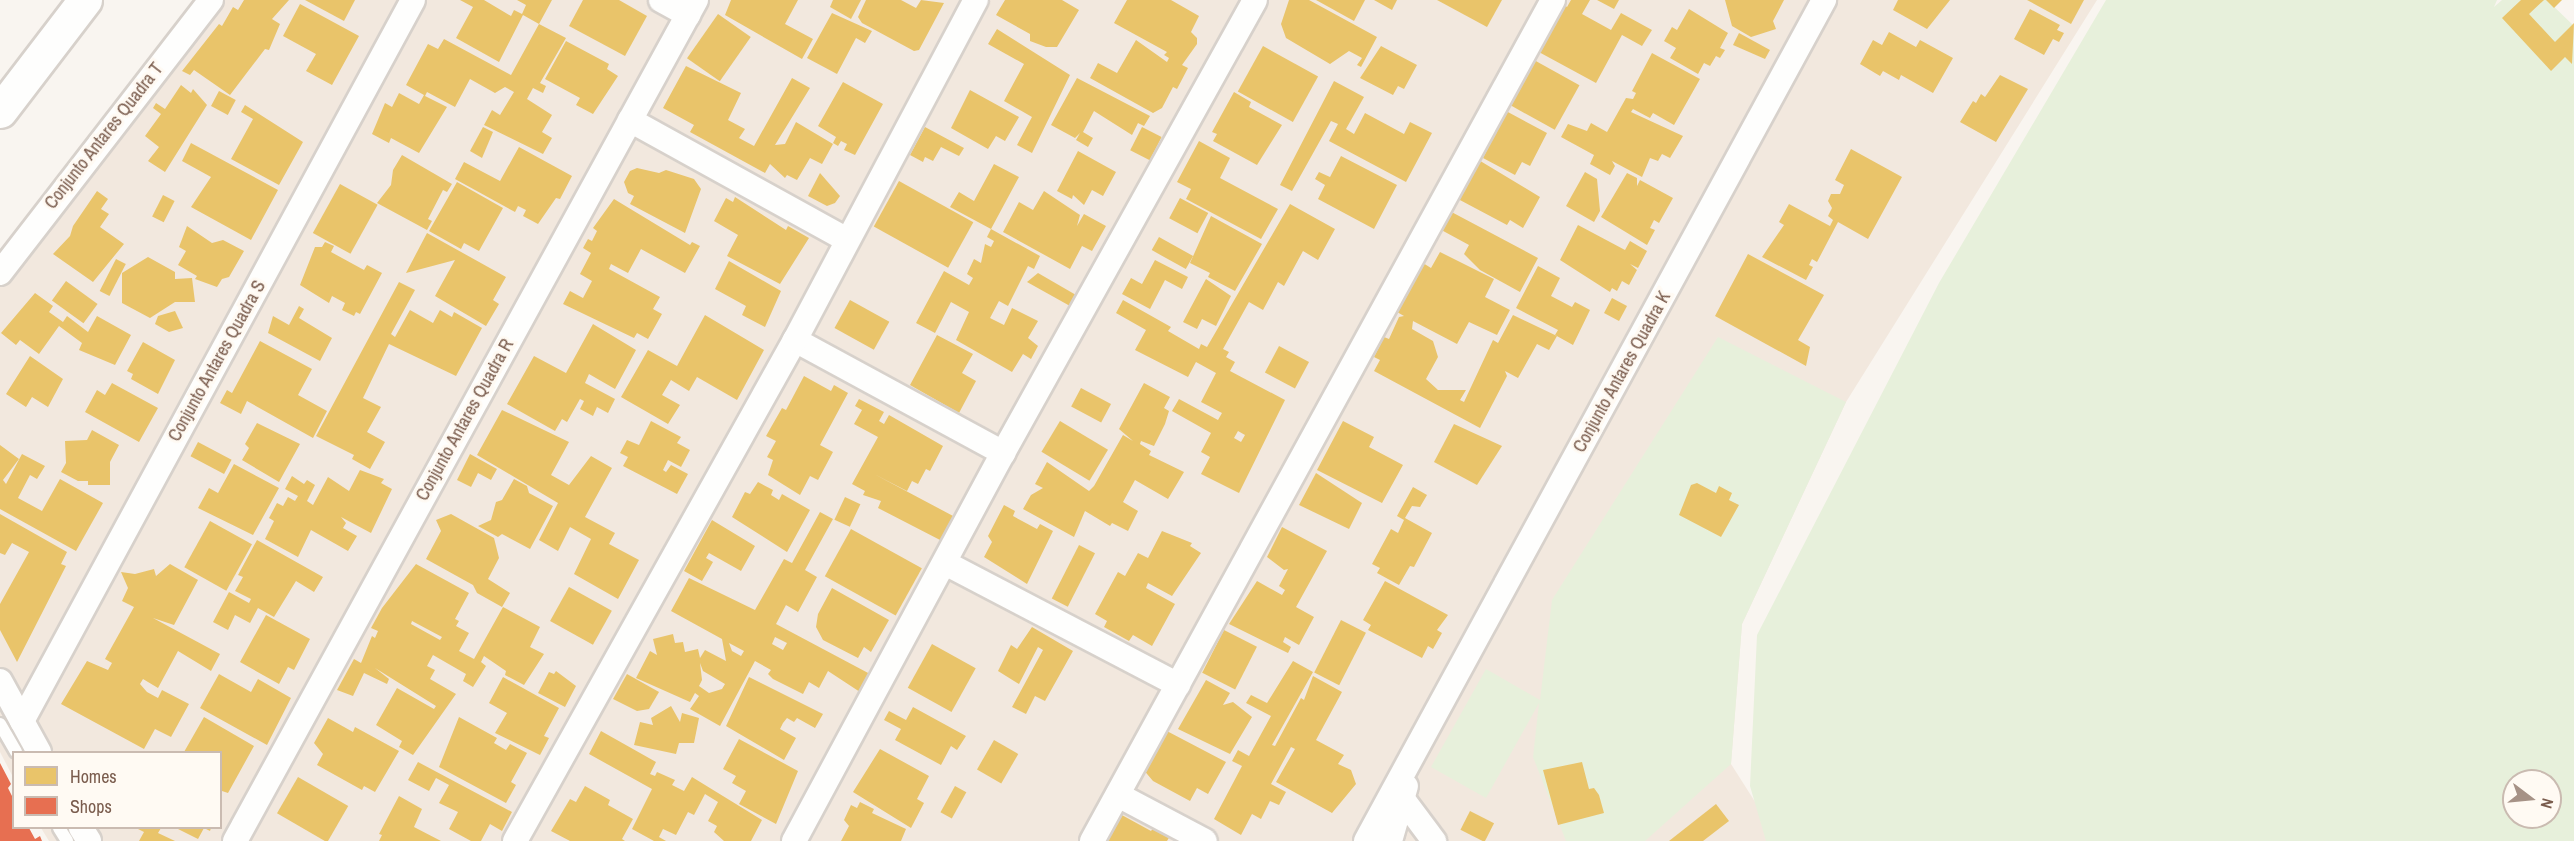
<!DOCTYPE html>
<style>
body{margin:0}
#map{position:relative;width:2574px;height:841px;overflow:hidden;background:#f9f5f0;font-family:"Archivo Narrow",sans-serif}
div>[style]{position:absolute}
.residential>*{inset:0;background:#f2e8de}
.green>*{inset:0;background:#e7f0db}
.homes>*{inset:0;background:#e9c46a;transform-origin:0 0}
.shops>*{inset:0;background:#e76f51}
.roads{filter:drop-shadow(2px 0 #d7d1cb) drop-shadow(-2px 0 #d7d1cb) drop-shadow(0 2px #d7d1cb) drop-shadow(0 -2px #d7d1cb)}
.lane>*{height:12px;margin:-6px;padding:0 6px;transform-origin:6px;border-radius:6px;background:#fefefd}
.street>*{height:24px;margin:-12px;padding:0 12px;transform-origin:12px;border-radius:12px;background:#fefefd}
.secondary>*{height:33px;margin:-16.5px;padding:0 16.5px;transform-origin:16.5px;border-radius:16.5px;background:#fefefd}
span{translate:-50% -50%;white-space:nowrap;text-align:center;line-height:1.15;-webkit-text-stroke:6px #fffaf3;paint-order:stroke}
.street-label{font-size:18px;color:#7a5c4d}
.legend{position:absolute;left:12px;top:751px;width:210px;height:78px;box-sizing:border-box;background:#fffaf3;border:2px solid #cabbb1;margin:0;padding:8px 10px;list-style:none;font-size:18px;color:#7a5c4d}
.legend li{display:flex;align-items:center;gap:12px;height:30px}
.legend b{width:30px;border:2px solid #cabbb1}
.north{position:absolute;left:2502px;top:769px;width:60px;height:60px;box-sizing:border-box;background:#fffaf3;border:2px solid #cabbb1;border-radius:50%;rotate:106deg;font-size:16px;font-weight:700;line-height:24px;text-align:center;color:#7a5c4d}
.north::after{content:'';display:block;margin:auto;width:21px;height:27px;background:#a69286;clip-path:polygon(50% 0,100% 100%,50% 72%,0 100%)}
</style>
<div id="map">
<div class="residential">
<i style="clip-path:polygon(201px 0,2097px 0,1846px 402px,1742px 624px,1731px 764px,1780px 841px,49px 841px,41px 828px,220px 828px,220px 752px,14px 752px,13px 777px,0 752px,0 249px)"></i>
</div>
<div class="green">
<i style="clip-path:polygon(evenodd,2106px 0,2497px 0,2494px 7px,2502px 0,2547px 0,2574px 26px,2574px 841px,1766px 841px,1750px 786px,1757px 635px,1939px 283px,2106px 0,2514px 781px,2550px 781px,2550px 817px,2514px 817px,2514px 781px)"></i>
<i style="clip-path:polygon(1718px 337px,1846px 402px,1742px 624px,1731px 764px,1645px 841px,1566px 841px,1533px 757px,1539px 703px,1486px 798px,1431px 767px,1486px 669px,1540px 700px,1552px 600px)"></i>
</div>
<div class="homes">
<i style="clip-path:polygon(244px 0,289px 0,272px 19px,280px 24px,269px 50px,265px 49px,230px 95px,194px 70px,190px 75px,182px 71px,219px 24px,222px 26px,233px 7px,238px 10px)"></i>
<i style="clip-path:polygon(305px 0,355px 0,344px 21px)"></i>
<i style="clip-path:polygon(460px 0,484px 0,511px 16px,514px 10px,522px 14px,526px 5px,517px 0,552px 0,539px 24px,566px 38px,540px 83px,546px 86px,543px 93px,533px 88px,527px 99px,552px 115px,542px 132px,552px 138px,543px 154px,484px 125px,492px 110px,500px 115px,514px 92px,505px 87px,495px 93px,470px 79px,455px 107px,427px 92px,425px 96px,447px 107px,419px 153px,391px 138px,389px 143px,372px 134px,385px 103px,392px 107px,399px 93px,419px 104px,424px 95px,406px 85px,428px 44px,438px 49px,444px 39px,511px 75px,539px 24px,523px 15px,499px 62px,456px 38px,473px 7px)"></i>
<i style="clip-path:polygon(583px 0,619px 0,647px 16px,625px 56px,569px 26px)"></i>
<i style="clip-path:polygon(731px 0,798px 0,785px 24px,813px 39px,802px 59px,725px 15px)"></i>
<i style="clip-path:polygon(833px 0,861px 0,851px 19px,830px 7px)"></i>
<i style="clip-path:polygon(866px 0,901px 0,916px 8px,921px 0,944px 3px,919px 50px,914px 51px,862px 23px,858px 17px)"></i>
<i style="clip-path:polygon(1005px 0,1062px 0,1079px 10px,1057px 47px,1046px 47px,1030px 41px,1030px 34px,996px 15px)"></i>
<i style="clip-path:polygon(1127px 0,1171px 0,1199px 16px,1191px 32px,1197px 38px,1197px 44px,1182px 65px,1188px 68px,1177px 89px,1173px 87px,1162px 108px,1153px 113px,1090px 78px,1098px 63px,1117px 73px,1136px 40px,1167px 62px,1169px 58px,1164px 55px,1167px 52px,1114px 23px)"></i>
<i style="clip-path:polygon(1289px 0,1309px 0,1377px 37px,1361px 67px,1357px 65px,1362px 58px,1349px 51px,1330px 64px,1286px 38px,1281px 24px)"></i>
<i style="clip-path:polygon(1316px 0,1365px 0,1354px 21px)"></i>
<i style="clip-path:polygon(1374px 0,1397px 0,1392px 10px)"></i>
<i style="clip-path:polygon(1437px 0,1502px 0,1487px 27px)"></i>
<i style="clip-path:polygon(1571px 0,1590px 0,1582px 14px,1611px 30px,1621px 13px,1652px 30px,1642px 46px,1622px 35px,1596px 83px,1537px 51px,1563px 4px,1567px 7px)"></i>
<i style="clip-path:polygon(1597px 0,1619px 0,1614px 9px)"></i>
<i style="clip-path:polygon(1725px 0,1784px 0,1773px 21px,1776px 29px,1751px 37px,1732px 26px)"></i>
<i style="clip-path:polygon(1898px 0,1950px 0,1927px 29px,1893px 10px)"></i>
<i style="clip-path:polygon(2027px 0,2084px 0,2071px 24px)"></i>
<i style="clip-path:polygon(2521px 0,2544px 0,2529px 14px,2555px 42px,2574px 23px,2572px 64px,2565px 57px,2551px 71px,2502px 18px)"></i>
<i style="clip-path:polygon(2546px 0,2562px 0,2554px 8px)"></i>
<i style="clip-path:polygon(300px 4px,359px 36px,332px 85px,306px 71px,316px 54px,283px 36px)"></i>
<i style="clip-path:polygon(1689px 9px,1728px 33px,1720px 48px,1725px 50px,1720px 58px,1716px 56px,1710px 66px,1704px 63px,1698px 74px,1670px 58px,1676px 48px,1664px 41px,1672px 27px,1677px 30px)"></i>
<i style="clip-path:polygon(2030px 9px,2060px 25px,2057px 30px,2064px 33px,2059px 42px,2053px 39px,2044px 55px,2014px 39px)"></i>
<i style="clip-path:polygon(832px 13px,872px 31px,865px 43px,856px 38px,837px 74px,807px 58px)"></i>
<i style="left:718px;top:14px;width:40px;height:54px;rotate:35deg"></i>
<i style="clip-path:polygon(997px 29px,1070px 75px,1032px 153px,1017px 145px,1032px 117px,1004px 101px,1024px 64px,988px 44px)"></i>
<i style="clip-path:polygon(1889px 32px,1916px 47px,1920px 40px,1953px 58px,1933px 93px,1901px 75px,1899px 80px,1883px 71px,1880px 76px,1860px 64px,1873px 40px,1882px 45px)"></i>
<i style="clip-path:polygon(1739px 33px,1770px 50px,1765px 59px,1733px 45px)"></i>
<i style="clip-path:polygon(566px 41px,609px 64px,607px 69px,618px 76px,593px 114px,576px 105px,580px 98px,545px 79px)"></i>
<i style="left:1263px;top:46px;width:63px;height:52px;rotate:29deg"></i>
<i style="clip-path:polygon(1381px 46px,1417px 65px,1404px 89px,1398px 86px,1393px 95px,1360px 78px)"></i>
<i style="clip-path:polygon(1652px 53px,1700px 79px,1674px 125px,1653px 113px,1650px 118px,1633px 109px,1631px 112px,1683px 136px,1670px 158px,1662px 154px,1658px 161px,1650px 158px,1642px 177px,1612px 161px,1615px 166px,1610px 175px,1590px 164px,1594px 155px,1561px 137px,1568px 124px,1587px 131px,1591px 123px,1607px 132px,1626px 98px,1633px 99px,1636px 93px,1632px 91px)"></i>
<i style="left:1534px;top:60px;width:52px;height:51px;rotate:29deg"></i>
<i style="clip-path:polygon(686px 66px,741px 93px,728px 120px,745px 129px,739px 138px,754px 146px,792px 78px,810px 88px,775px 145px,785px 144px,796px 122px,833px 144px,822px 164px,810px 158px,797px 180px,787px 175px,785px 178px,770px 164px,765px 173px,690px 132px,694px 125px,663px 108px)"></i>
<i style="clip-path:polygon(2000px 75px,2028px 89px,1996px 142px,1960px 122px,1973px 101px,1976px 103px,1981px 94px,1985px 97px)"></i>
<i style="clip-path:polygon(1077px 78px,1150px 116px,1144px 126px,1138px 123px,1132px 135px,1094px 111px,1083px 132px,1093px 138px,1088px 147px,1076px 140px,1080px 133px,1075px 138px,1051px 125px)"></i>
<i style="clip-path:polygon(1334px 81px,1364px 97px,1346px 129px,1354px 134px,1365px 113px,1404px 134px,1410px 122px,1432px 133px,1406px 182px,1329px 141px,1338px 124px,1331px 121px,1292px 191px,1280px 185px)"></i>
<i style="clip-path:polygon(843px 82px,883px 104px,855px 155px,844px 150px,847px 144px,841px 141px,838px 146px,833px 143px,836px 137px,818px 126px)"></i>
<i style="clip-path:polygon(181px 85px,191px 93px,193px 89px,207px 105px,165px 172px,148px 161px,159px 147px,145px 136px,161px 114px,153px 108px,156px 103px,165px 109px)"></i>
<i style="clip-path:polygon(970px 90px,1019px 117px,1005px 141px,996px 136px,988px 149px,951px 128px)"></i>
<i style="left:219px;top:91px;width:19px;height:17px;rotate:28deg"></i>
<i style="clip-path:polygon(1234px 92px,1251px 102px,1249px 107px,1282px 125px,1257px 165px,1213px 141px,1217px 134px,1212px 132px)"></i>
<i style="clip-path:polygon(245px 105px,303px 142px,279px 185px,231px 159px,253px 119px,241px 112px)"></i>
<i style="clip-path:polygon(1506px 111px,1547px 133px,1530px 166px,1522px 162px,1515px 175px,1483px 158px)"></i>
<i style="clip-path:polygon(483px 127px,493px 132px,482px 158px,470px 151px)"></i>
<i style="clip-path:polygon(925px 127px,964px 148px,959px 156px,941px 147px,933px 161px,925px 157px,923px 162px,910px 155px)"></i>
<i style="left:1142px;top:127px;width:22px;height:26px;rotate:27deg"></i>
<i style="clip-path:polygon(1199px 141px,1230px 158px,1220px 178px,1278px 209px,1261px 239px,1186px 199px,1191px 189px,1177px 182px)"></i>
<i style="clip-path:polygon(191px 143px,278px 190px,251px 240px,191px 207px,211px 177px,182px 161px)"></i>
<i style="clip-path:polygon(519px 147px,572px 176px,560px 199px,556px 198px,538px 224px,523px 216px,526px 210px,518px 206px,515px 212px,455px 179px,464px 162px,500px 181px)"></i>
<i style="clip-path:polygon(1851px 149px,1902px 177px,1868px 239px,1838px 222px,1817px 262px,1812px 259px,1809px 265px,1813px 267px,1806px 280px,1762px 257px,1784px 225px,1779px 222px,1789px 204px,1830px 226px,1833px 220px,1828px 216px,1832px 208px,1828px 201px,1831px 194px,1840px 194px,1844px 185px,1835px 180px)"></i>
<i style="clip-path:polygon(1078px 151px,1116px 172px,1103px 196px,1092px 190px,1084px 205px,1073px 195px,1072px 199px,1057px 191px)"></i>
<i style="clip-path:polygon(402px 155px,452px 184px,447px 192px,443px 190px,428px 219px,432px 221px,427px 230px,377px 203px,391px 185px,393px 170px)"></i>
<i style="clip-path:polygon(1341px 156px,1397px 185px,1374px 229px,1318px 199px,1325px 185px,1315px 179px,1319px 172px,1330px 177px)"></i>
<i style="clip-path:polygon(1472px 156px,1540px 197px,1523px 228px,1510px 220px,1507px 225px,1458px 199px,1473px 171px,1466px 168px)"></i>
<i style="clip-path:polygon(994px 164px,1019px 177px,991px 229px,950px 207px,959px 192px,974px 201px)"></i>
<i style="clip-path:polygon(637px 168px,659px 173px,666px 170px,694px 179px,701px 189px,685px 233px,630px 204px,634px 196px,628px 193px,624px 182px,630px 171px)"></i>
<i style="clip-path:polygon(1585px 172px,1597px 179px,1600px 211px,1594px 222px,1566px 206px)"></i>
<i style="clip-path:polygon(820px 173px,840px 196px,835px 203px,827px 206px,808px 196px)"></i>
<i style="clip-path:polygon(1627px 173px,1637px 178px,1637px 186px,1640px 180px,1673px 198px,1659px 223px,1654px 220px,1650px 228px,1655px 230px,1647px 245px,1601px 217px)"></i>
<i style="left:899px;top:181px;width:85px;height:52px;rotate:29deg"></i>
<i style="clip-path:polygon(457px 182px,503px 208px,479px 251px,464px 243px,461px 249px,429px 231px)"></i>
<i style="left:340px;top:184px;width:43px;height:56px;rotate:29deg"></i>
<i style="clip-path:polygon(97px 191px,108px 199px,101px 209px,109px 214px,100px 227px,124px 244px,93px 282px,53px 254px,70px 236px,73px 226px)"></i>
<i style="clip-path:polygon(1044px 191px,1080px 215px,1077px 226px,1084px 214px,1106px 226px,1092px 251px,1082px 246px,1070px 269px,1003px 232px,1019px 202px,1033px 210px)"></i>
<i style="left:163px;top:195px;width:13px;height:24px;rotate:27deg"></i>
<i style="clip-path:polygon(735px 197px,786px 230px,788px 226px,809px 238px,780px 284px,727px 256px,738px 235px,714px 221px,726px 198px,733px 202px)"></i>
<i style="left:1180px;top:198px;width:32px;height:23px;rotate:28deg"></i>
<i style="clip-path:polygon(614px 199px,690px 245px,692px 242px,700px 246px,685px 273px,641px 249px,628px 273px,611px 264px,609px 269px,660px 297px,653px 309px,662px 314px,648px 339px,637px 333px,634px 338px,563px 304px,570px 291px,583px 298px,592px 281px,580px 274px,591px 253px,583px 248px,588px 239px,592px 241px,597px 231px,593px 228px)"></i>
<i style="clip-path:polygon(evenodd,1290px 204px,1335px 229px,1318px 260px,1303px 251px,1284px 286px,1278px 282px,1263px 310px,1249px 302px,1223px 349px,1229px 352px,1226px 357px,1235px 362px,1230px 371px,1285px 400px,1239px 493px,1201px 474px,1210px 457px,1201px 452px,1211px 433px,1172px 411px,1179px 399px,1218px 420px,1222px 413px,1201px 402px,1216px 373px,1196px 362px,1188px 377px,1135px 350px,1146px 330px,1116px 313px,1123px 300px,1171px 327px,1168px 331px,1199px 349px,1201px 344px,1207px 347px,1290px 204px,1238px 431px,1245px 435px,1241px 442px,1234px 438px,1238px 431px)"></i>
<i style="clip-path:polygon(1444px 208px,1538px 258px,1520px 292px,1480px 270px,1464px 254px,1469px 245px,1434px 226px)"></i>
<i style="clip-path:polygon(1211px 216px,1262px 244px,1235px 291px,1208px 277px,1210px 273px,1190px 263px)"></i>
<i style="clip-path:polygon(1578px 225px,1625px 250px,1630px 241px,1647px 251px,1638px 268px,1630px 264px,1637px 270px,1629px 285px,1622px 281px,1617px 291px,1612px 288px,1610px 292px,1560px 260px)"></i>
<i style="clip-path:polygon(187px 226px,212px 243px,223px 240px,244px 251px,229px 277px,222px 279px,217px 287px,195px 279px,197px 276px,178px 265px,186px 251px,179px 247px)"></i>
<i style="clip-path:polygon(991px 229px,1040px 256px,1034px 269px,1028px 266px,1008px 306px,999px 301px,990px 318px,1004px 325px,1012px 308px,1038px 321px,1028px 338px,1038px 346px,1031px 359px,1023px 354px,1012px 372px,956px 340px,969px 312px,951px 302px,935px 333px,916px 323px,944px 271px,969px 285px,973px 278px,967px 274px,974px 259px,981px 263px,985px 244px,991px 247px,994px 241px,987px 237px)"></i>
<i style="clip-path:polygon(427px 233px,506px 277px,493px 300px,499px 304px,486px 326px,435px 296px,455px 260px,406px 273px)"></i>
<i style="left:1159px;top:237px;width:39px;height:15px;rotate:29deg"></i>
<i style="clip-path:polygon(325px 242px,334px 246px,331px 252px,364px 270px,367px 265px,382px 273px,360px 314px,356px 312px,354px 316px,342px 310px,345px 303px,332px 296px,329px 303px,300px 285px,315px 247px,322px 247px)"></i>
<i style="clip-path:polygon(1440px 252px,1494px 279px,1485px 297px,1510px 310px,1497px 335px,1469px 322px,1457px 344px,1413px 321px,1412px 329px,1433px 341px,1438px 357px,1426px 379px,1438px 390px,1466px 390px,1460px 400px,1464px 402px,1493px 340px,1498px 343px,1513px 315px,1557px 336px,1549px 350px,1537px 344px,1518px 378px,1505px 371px,1507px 376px,1480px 428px,1374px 371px,1380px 360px,1374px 357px,1384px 337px,1389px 339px,1399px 317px,1404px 316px,1397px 312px,1423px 263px,1431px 268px)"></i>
<i style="clip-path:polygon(1748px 254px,1824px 295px,1798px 340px,1810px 347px,1806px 366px,1715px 316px)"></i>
<i style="clip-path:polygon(148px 257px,175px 272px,175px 279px,192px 278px,195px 302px,175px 302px,150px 318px,122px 303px,122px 273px)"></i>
<i style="left:116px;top:259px;width:11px;height:36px;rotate:27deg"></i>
<i style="clip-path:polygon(1155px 260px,1188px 277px,1182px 289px,1165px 280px,1150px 309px,1122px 294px,1131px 278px,1142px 284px)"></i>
<i style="clip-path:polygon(729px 261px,781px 291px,765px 327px,742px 315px,746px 306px,715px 289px)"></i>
<i style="clip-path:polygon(1538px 266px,1560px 278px,1551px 296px,1572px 307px,1575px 302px,1590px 310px,1573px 345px,1555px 335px,1558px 330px,1516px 308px)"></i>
<i style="clip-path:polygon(1038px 273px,1076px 295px,1070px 306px,1027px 282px)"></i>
<i style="clip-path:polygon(1206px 279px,1231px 296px,1216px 326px,1202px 319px,1197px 329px,1183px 322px)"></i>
<i style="left:66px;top:281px;width:39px;height:24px;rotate:36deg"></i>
<i style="clip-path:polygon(399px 282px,415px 290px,391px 334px,395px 337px,410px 310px,433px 323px,440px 310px,452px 317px,454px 312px,482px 328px,456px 376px,389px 344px,363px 398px,381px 407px,367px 432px,385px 442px,370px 469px,352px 459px,354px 455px,316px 436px)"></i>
<i style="clip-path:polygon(35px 293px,53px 306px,49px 312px,63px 322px,67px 316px,88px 332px,97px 316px,131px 335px,115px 365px,79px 350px,82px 343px,59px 326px,39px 354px,20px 340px,16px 345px,1px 333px)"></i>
<i style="left:1612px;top:298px;width:17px;height:17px;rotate:28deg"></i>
<i style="left:850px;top:300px;width:45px;height:32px;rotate:29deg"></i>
<i style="clip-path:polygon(299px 306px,304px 309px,299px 318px,332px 338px,320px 361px,268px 333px,273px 316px,289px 325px)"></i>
<i style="clip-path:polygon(175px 311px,183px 328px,169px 332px,155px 324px,158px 316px)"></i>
<i style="clip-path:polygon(705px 315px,764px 350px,737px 400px,697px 377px,689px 391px,671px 380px,662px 395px,680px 405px,668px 424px,621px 397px,648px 350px,677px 366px)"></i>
<i style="clip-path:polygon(593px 324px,636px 350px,615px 389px,589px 374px,585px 383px,615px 399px,608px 413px,597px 407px,593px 416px,580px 409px,584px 401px,580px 399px,567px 422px,562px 419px,555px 431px,507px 404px,534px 356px,566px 373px)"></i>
<i style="clip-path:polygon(937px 335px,973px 354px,962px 373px,976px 381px,959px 413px,910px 385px)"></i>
<i style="clip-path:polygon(260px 341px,312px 369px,298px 395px,327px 411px,313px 438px,247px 401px,241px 414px,220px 403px,227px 390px,232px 393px)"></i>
<i style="clip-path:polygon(143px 342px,175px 360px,158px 394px,131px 379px,133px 374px,127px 371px)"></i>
<i style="left:1279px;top:346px;width:34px;height:30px;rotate:28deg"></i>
<i style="clip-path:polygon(30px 356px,63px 379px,48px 407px,32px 397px,26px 407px,6px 394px)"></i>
<i style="clip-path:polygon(804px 376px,831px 391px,834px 385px,848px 393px,820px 445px,833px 452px,818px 480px,810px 476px,800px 495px,768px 475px,773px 460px,767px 457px,776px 441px,766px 436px,782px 408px,786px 410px)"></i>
<i style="clip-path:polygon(112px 383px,158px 408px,139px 442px,85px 412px,97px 390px,105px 395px)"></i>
<i style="clip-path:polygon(1144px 383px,1170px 397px,1164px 408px,1169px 411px,1165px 424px,1154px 446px,1141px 441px,1140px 444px,1151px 451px,1149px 455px,1184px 472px,1168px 499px,1135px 480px,1123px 502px,1138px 511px,1128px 531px,1112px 523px,1110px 526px,1085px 511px,1074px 537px,1023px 509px,1031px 495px,1043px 488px,1035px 484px,1047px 462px,1089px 491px,1094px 486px,1123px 435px,1133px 441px,1119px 429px)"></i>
<i style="left:1081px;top:388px;width:34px;height:21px;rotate:28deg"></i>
<i style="clip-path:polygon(859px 399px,884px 412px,879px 421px,884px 424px,889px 415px,943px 446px,930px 471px,926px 469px,918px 484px,912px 481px,907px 491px,874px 474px,955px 517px,942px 541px,878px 508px,881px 501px,863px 495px,865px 491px,852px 484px,878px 437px,854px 424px,862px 410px,855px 406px)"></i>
<i style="clip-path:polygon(502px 410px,569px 442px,551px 475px,569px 485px,591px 456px,612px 468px,585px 517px,615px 533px,609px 544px,639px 560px,618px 599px,574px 574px,591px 539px,570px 527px,558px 551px,539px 540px,558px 503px,477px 455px)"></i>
<i style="clip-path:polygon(651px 421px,681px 437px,677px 443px,690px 450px,681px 467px,668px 460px,663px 470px,666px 472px,671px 465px,688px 474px,677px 494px,623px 466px,628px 457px,620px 453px,627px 440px,639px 445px)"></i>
<i style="left:1060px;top:421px;width:56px;height:36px;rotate:31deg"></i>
<i style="clip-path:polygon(1343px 421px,1374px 437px,1369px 447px,1403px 465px,1382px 503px,1317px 470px)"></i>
<i style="clip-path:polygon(257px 423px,300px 444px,279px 482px,242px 460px,249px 448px,245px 444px)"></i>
<i style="clip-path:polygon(1454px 424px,1502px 446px,1477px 485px,1434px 462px)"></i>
<i style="clip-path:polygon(92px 430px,119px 445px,110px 462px,110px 485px,88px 485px,88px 481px,78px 481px,61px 472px,66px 463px,65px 441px,87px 440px)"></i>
<i style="left:198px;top:442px;width:38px;height:16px;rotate:28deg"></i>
<i style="clip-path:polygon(0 445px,19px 459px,3px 480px,6px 484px,22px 454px,45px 466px,37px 479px,30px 475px,18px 498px,42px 511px,60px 479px,103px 503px,76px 551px,0 509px)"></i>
<i style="clip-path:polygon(470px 454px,497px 469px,491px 480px,478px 473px,471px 487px,457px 480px)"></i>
<i style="clip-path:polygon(234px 464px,279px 488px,253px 535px,198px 508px,209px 488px,218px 493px)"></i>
<i style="clip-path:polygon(360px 470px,384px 479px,381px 483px,392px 489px,371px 533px,341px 517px,346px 523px,343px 528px,357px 536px,348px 551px,311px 530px,298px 557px,265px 539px,274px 521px,269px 518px,277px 503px,283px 506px,288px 497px,295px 501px,298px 496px,285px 489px,292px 476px,304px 484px,307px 480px,315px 485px,307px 501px,313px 505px,328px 477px,349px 491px)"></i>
<i style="clip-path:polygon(1316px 473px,1362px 503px,1349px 529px,1299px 505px)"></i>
<i style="clip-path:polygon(514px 479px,527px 486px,529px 493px,553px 506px,530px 549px,502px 534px,498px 537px,478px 526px,491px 520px,496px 502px,502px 500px)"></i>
<i style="clip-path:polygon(758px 482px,773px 490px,771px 495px,779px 500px,782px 494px,810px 510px,787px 552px,732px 517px,745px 492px,750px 494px)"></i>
<i style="clip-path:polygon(1697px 483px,1716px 493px,1719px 486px,1732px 493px,1729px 500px,1739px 505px,1721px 537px,1679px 515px,1691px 485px)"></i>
<i style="clip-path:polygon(1413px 487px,1427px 495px,1420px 507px,1412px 506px,1405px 518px,1432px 533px,1414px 567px,1410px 566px,1399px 585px,1377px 573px,1380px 568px,1372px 564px,1391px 529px,1398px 533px,1404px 520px,1397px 516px)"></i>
<i style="left:845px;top:497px;width:17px;height:25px;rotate:25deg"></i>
<i style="clip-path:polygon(1004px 505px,1015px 511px,1013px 516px,1037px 529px,1040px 524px,1053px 531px,1027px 584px,984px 557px,992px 542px,988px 536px)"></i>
<i style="clip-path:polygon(evenodd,820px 512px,833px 519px,805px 570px,817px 577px,798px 612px,786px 605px,776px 624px,870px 674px,860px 692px,828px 671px,819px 688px,809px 682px,803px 694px,773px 679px,768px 674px,771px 670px,755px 661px,720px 726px,690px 709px,699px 696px,695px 693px,690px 702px,636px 678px,650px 651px,657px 655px,653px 639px,673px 634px,675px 643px,683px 642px,685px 652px,698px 649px,700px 658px,705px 650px,726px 661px,722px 639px,671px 611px,689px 578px,755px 610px,784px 559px,792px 563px,820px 512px,775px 637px,787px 643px,783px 650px,772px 644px,775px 637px,820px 512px,729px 643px,744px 651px,741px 656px,732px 651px,729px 643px,820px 512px,700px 663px,703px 671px,725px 684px,722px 689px,709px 693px,699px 686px,702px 680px,700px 663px)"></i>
<i style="clip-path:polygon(0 514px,67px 552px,61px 564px,66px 566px,17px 662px,0 630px,0 604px,29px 552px,12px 543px,5px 555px,0 553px)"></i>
<i style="clip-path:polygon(451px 514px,494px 538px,499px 558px,488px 579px,510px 593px,502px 607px,477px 593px,473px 585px,426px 559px,441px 531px,436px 520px)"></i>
<i style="clip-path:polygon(712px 520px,755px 546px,741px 571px,709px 553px,706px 558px,713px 562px,702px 581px,684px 571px)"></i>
<i style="left:210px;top:521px;width:48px;height:53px;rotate:29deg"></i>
<i style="clip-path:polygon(1282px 527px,1327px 551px,1296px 607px,1314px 617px,1299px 645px,1285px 637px,1283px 642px,1291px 647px,1288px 653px,1229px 624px,1257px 581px,1282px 595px,1285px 590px,1279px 586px,1288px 569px,1284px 570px,1267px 557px)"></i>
<i style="left:851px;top:529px;width:81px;height:54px;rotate:29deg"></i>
<i style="clip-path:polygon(1162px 531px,1192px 543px,1190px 546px,1201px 553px,1172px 596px,1148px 583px,1146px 588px,1175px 604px,1152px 646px,1133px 635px,1129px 641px,1104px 627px,1107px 621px,1095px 614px,1118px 572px,1125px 576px,1138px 553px,1148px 558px)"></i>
<i style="clip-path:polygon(257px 540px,323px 577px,314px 592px,296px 581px,274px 617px,258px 608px,250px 623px,235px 615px,228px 630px,213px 622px,229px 592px,249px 603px,251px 599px,235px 591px,243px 577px,238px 575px)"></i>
<i style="left:1079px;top:545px;width:18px;height:60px;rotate:27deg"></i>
<i style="clip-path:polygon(170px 564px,198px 580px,174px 625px,153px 618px,220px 654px,211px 671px,178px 651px,158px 688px,143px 679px,140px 684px,147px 692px,158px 698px,162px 690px,189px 704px,171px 737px,155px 729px,144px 749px,61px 704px,87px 661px,108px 670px,112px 663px,105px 659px,134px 607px,122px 601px,128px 588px,121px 572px,135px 574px,154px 569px,156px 576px)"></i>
<i style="clip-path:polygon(evenodd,416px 564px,469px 593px,455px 619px,459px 621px,456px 626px,469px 633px,459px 651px,474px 659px,503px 607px,540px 627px,530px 647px,544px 654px,524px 685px,505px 675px,506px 671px,484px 656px,481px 662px,486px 666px,473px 687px,463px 681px,466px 674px,433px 655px,427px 666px,435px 670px,430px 679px,456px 694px,413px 755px,399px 747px,402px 741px,376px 725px,397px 688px,434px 709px,436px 706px,375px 668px,389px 679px,387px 684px,364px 673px,353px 696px,337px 690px,354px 659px,361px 663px,372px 636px,375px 638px,378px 631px,371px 628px,382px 608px,416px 564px,412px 621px,442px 637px,440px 640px,411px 624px,412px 621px)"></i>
<i style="clip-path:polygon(1385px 581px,1448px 615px,1437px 630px,1442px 633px,1433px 649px,1428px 646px,1422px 658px,1368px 630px,1371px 625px,1363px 620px)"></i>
<i style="left:569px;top:587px;width:49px;height:39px;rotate:29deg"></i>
<i style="clip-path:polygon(832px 588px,889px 620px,871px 652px,864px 647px,858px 658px,823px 640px,816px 627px,818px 614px)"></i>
<i style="clip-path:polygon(266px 615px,310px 639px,294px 670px,288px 667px,279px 684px,240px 662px)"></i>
<i style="left:1341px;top:620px;width:28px;height:59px;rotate:27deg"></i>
<i style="clip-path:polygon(1032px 627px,1073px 651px,1045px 701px,1035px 696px,1026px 714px,1012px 707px,1043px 650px,1038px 647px,1019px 684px,998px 671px,1011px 645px,1017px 649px)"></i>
<i style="left:1224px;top:630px;width:37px;height:48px;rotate:27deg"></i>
<i style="left:932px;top:644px;width:50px;height:50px;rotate:29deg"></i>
<i style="clip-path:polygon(1293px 661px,1313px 672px,1272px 745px,1275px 746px,1301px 698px,1304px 700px,1313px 676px,1342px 692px,1316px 740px,1344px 755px,1338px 764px,1351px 770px,1356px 784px,1332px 813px,1276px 782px,1295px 749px,1291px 747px,1271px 784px,1286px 792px,1279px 805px,1270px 801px,1261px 819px,1252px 814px,1241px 835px,1214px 819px,1242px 766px,1232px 761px,1238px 750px,1249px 756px,1271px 716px,1246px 703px,1251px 695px,1267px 703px)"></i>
<i style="clip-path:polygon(556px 671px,576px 686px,565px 707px,538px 693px,549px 672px,554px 674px)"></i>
<i style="clip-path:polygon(219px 674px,251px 692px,258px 679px,291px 698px,267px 745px,200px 708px)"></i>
<i style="clip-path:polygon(627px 674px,659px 692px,649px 709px,637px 711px,613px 699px)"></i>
<i style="clip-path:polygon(503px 677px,559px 708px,544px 736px,549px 738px,540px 755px,495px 733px,507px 713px,489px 703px)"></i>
<i style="clip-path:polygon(749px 677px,823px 714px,815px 728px,797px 718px,794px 722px,787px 718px,783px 723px,780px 729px,796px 738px,784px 760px,726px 726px)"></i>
<i style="clip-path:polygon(1206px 680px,1230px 693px,1223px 705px,1233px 702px,1252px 717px,1230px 754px,1178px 729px)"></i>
<i style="clip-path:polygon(671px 706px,680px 722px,682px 713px,699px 718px,694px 743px,679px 743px,676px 754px,634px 745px,640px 722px,653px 725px,651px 718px)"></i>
<i style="clip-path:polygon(913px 707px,966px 736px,957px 750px,951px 746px,941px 765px,895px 740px,901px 729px,884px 720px,889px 711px,906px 720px)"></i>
<i style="clip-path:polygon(204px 717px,254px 746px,228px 793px,222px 791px,220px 794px,220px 752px,184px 752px)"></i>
<i style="clip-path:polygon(459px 717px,497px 738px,494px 743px,506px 750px,510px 744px,527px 753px,511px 782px,516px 785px,506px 803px,439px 767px)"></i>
<i style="clip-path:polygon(328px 718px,353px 732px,355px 727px,399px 751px,375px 792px,364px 786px,362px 790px,317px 765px,323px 754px,314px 743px)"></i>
<i style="clip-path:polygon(1163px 729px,1226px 762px,1208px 794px,1197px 788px,1190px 801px,1153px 781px,1142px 768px)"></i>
<i style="clip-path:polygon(601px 731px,656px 762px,650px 774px,655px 776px,657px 772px,675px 780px,672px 785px,684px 791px,692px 777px,762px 820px,751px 841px,724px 841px,714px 832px,717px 826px,708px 821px,718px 802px,705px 794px,694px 815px,688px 812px,676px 835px,663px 829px,659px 837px,666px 841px,654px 841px,632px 829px,652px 789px,589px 754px)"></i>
<i style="clip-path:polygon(739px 739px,798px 771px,776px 824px,739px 804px,746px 791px,732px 783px,736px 776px,723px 769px)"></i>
<i style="left:994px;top:740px;width:28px;height:34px;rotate:30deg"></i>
<i style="clip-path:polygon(880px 749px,929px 776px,917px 799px,924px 803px,911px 828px,853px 792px)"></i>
<i style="clip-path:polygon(418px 762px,512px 812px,502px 831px,490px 824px,481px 841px,471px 841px,449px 829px,458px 812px,439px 803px,449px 785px,436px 778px,429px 791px,408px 780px)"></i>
<i style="clip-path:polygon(1582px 762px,1589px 789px,1594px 788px,1599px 795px,1604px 813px,1558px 825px,1543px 770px)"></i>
<i style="left:298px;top:777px;width:58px;height:42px;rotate:30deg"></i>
<i style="clip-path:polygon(585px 786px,610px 800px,608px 805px,633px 819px,622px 839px,625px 841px,570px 841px,551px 831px,570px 799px,576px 802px)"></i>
<i style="left:955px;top:786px;width:13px;height:30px;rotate:29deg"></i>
<i style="clip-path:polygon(399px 796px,422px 809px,414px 827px,441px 841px,379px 841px,382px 835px,379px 834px)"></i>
<i style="clip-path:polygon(860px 802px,874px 809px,872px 813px,906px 829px,901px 841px,841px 841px,849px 826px,844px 820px,851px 805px,857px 808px)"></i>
<i style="clip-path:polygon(1716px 804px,1729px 821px,1703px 841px,1669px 841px)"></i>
<i style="left:1470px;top:811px;width:27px;height:21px;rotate:27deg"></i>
<i style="clip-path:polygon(1120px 814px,1151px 831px,1154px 827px,1170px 836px,1167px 841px,1106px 841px)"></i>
<i style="clip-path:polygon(136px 828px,161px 828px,158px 833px,175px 841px,139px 841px,144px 832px)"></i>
<i style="clip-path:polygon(176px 828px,211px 828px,210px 831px,204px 828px,198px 839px)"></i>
</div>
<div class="shops">
<i style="clip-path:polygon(0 763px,11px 784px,8px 788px,14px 800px,14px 828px,29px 828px,35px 839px,40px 836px,42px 841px,0 841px)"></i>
</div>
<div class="roads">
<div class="lane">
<i style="left:0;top:724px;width:32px;rotate:60deg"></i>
<i style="left:59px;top:828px;width:15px;rotate:58deg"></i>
</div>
<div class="street">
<i style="left:661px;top:0;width:31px;rotate:29deg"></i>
<i style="left:630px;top:120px;width:247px;rotate:28.9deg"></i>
<i style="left:0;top:273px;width:345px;rotate:-52.3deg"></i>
<i style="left:795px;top:340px;width:237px;rotate:28.5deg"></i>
<i style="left:945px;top:563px;width:263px;rotate:27.6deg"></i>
<i style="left:0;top:681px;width:81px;rotate:61.2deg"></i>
<i style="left:22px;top:721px;width:820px;rotate:-61.53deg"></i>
<i style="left:1396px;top:790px;width:64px;rotate:53.3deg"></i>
<i style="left:1118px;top:795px;width:98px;rotate:27.9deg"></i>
<i style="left:81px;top:828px;width:15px;rotate:58deg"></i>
<i style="left:235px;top:841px;width:959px;rotate:-61.27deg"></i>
<i style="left:515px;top:841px;width:574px;rotate:-60.8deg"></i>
<i style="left:795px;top:340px;width:385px;rotate:-62deg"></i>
<i style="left:794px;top:841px;width:441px;rotate:-61.7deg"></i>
<i style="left:1003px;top:453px;width:518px;rotate:-60.91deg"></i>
<i style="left:1092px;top:841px;width:959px;rotate:-61.27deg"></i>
<i style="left:1366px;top:841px;width:958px;rotate:-61.43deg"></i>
<i style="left:1390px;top:841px;width:57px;rotate:-73.8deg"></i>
</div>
<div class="secondary">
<i style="left:0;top:111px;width:140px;rotate:-52.6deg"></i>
</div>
</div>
<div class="street-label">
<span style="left:104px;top:136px;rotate:-52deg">Conjunto Antares Quadra T</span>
<span style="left:217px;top:361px;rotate:-61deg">Conjunto Antares Quadra S</span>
<span style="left:1622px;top:372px;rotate:-61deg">Conjunto Antares Quadra K</span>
<span style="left:465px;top:420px;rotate:-61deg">Conjunto Antares Quadra R</span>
</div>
<ul class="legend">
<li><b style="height:16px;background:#e9c46a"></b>Homes</li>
<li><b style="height:16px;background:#e76f51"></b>Shops</li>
</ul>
<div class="north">N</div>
</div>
